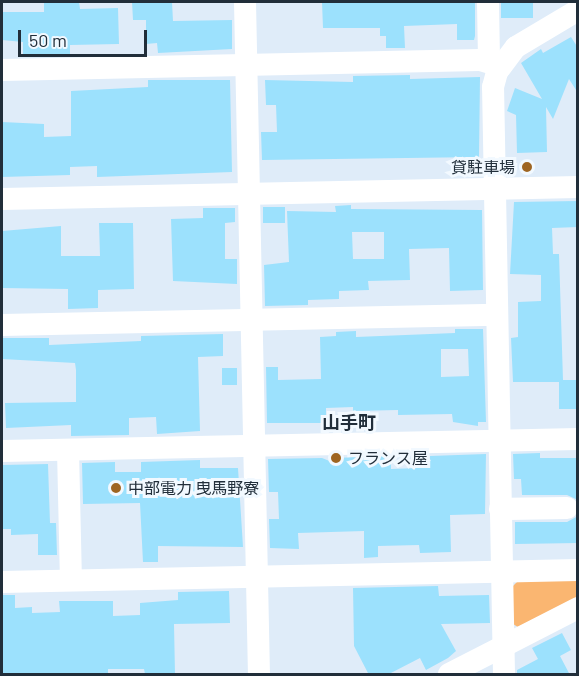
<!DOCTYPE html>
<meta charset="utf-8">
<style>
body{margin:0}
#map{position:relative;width:579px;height:676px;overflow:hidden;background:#dfecf9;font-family:Barlow,"Noto Sans JP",sans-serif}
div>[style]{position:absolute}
.green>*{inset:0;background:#fab671}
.building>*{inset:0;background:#9ce1fd;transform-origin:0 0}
.minor>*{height:22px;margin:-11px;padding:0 11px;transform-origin:11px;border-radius:11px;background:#fff}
.dots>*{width:16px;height:16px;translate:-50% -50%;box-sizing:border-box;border:3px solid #f2f9ff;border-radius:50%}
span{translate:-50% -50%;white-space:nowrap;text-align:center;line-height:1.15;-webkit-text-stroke:6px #f2f9ff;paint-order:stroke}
.poi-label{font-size:16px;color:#212e3a}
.right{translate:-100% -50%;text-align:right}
.left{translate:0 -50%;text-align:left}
.neighbourhood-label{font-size:18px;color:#212e3a;font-weight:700}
.frame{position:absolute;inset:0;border:3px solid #212e3a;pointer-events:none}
.scale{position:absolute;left:18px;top:30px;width:129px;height:27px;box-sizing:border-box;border:3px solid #212e3a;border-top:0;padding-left:8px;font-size:18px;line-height:21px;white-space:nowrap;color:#212e3a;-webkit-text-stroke:4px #f2f9ff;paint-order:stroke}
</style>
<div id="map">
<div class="green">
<i style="clip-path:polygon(577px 580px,577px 597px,518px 627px,513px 624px,512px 587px,518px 581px)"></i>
</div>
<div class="building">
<i style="clip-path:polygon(44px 2px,79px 2px,80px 9px,118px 8px,119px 44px,70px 45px,70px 54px,23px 55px,23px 42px,2px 40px,2px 12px,44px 12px)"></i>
<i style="clip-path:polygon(132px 2px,172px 2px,173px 21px,232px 20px,232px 49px,158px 53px,157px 43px,146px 44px,146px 20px,133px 20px)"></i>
<i style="clip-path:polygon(322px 2px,475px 2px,475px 36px,474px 40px,457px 40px,457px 24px,404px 26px,405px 48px,386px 48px,386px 36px,380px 36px,380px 28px,323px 28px)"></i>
<i style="left:501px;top:2px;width:32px;height:16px"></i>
<i style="clip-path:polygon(571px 37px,578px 48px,578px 93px,569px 79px,553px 119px,546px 107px,547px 152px,517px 153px,516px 115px,507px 111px,515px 88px,542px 99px,521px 63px,541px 49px,543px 53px)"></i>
<i style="clip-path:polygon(410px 75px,410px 79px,480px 77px,479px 157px,262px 160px,261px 132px,277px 132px,276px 105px,266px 105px,265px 80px,353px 82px,353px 76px)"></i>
<i style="clip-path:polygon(148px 80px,230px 80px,232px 172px,97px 177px,97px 166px,70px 167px,70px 175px,2px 177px,2px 122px,44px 124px,44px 137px,71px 136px,71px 91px,148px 87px)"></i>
<i style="clip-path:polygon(578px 201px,578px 227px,552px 228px,553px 254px,559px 254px,563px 380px,578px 380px,578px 409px,559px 409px,559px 382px,513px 382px,511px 338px,518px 337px,518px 302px,541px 301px,541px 275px,510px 274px,514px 202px)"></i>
<i style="clip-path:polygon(evenodd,351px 205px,351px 209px,482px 210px,483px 290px,450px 291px,449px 248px,409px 249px,410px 280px,368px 281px,369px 290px,339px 291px,339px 299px,308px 300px,308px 305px,265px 306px,264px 265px,289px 262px,287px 211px,336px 212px,335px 206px,351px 205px,352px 232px,384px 232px,384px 259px,353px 259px,352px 232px)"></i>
<i style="left:263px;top:207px;width:22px;height:16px"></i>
<i style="clip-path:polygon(203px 208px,235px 208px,235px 222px,225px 223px,225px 259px,237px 259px,237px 284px,173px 281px,171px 219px,203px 218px)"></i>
<i style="clip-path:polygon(99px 223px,133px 223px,134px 289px,98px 290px,98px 308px,68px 309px,68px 289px,2px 288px,2px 231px,61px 226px,61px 256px,100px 256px)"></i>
<i style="clip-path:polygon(evenodd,455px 329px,483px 329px,486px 422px,478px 422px,478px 426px,453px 422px,452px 414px,398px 415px,398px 410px,353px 411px,353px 407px,326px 408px,326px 421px,322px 423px,267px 423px,266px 367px,278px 367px,278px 380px,321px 379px,320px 337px,336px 336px,336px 332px,356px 331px,356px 337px,455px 333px,455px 329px,441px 349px,468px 349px,469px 376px,441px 377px,441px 349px)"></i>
<i style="clip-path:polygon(223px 334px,223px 356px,198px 357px,200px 431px,157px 434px,156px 417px,129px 418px,129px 435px,71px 436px,71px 425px,6px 428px,5px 403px,76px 402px,76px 370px,75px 363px,2px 359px,2px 338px,49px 338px,49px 345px,141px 341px,141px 336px)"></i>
<i style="left:222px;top:368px;width:15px;height:17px"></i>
<i style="clip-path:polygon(540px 453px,540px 458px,578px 458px,578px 500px,567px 495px,522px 495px,521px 479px,514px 479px,513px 454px)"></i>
<i style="clip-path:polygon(486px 454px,485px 514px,450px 515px,451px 552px,420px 553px,419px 545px,378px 546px,378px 557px,364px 558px,364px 531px,298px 533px,299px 549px,270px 548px,269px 519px,279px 519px,278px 492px,269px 492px,268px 459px,322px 458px,332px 462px,332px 458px,391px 456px,391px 469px,418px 468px,418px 461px,430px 461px,430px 456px)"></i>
<i style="clip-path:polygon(200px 460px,200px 468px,238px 468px,243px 547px,158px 546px,158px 562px,143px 562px,140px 503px,83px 504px,82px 463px,115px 462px,115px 472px,141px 472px,141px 462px)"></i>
<i style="clip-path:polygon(48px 464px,50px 523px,56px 523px,57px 555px,38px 555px,38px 534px,11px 535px,11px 529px,2px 529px,2px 465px)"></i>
<i style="clip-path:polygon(578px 516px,578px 543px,515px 544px,515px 522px,567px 522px)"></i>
<i style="clip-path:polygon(438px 586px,439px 596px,489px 595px,490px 623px,441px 624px,456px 651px,448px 658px,426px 670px,420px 658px,387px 675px,369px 675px,354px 646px,353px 588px)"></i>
<i style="clip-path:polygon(229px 591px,230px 623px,174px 624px,175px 674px,145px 674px,144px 669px,108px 669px,108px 675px,2px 675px,2px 595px,15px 595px,15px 608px,32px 607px,32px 613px,60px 612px,59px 601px,113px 601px,113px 616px,140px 615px,140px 603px,178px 600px,178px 592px)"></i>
<i style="clip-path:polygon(562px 633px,571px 650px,560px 656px,570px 675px,517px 675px,517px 670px,538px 659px,532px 648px)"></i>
</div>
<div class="minor">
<i style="left:245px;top:2px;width:672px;rotate:88.81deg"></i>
<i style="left:488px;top:2px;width:58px;rotate:89deg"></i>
<i style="left:2px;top:70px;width:478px;rotate:-1.2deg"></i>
<i style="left:480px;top:60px;width:22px;rotate:16deg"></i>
<i style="left:2px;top:199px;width:576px;rotate:-1.19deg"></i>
<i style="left:2px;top:325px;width:494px;rotate:-1.2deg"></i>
<i style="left:68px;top:450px;width:130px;rotate:88.7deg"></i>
<i style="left:2px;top:451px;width:576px;rotate:-1.19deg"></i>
<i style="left:500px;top:509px;width:67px;rotate:-0.9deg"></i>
<i style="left:2px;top:582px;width:576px;rotate:-1.19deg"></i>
<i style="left:449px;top:674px;width:145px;rotate:-27.1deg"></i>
<i style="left:504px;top:674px;width:587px;rotate:-91.07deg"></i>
<i style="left:493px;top:87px;width:16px;rotate:-75deg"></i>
<i style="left:497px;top:72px;width:31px;rotate:-53deg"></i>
<i style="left:516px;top:47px;width:72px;rotate:-30.8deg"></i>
</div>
<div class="dots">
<i style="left:527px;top:167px;background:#9e6522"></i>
<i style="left:336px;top:458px;background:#9e6522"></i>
<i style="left:116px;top:488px;background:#9e6522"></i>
</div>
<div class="poi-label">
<span class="right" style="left:515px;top:167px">貸駐車場</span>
<span class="left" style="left:348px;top:458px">フランス屋</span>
<span class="left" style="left:128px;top:488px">中部電力 曳馬野寮</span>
</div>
<div class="neighbourhood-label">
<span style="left:349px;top:422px">山手町</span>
</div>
<div class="frame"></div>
<div class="scale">50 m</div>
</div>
